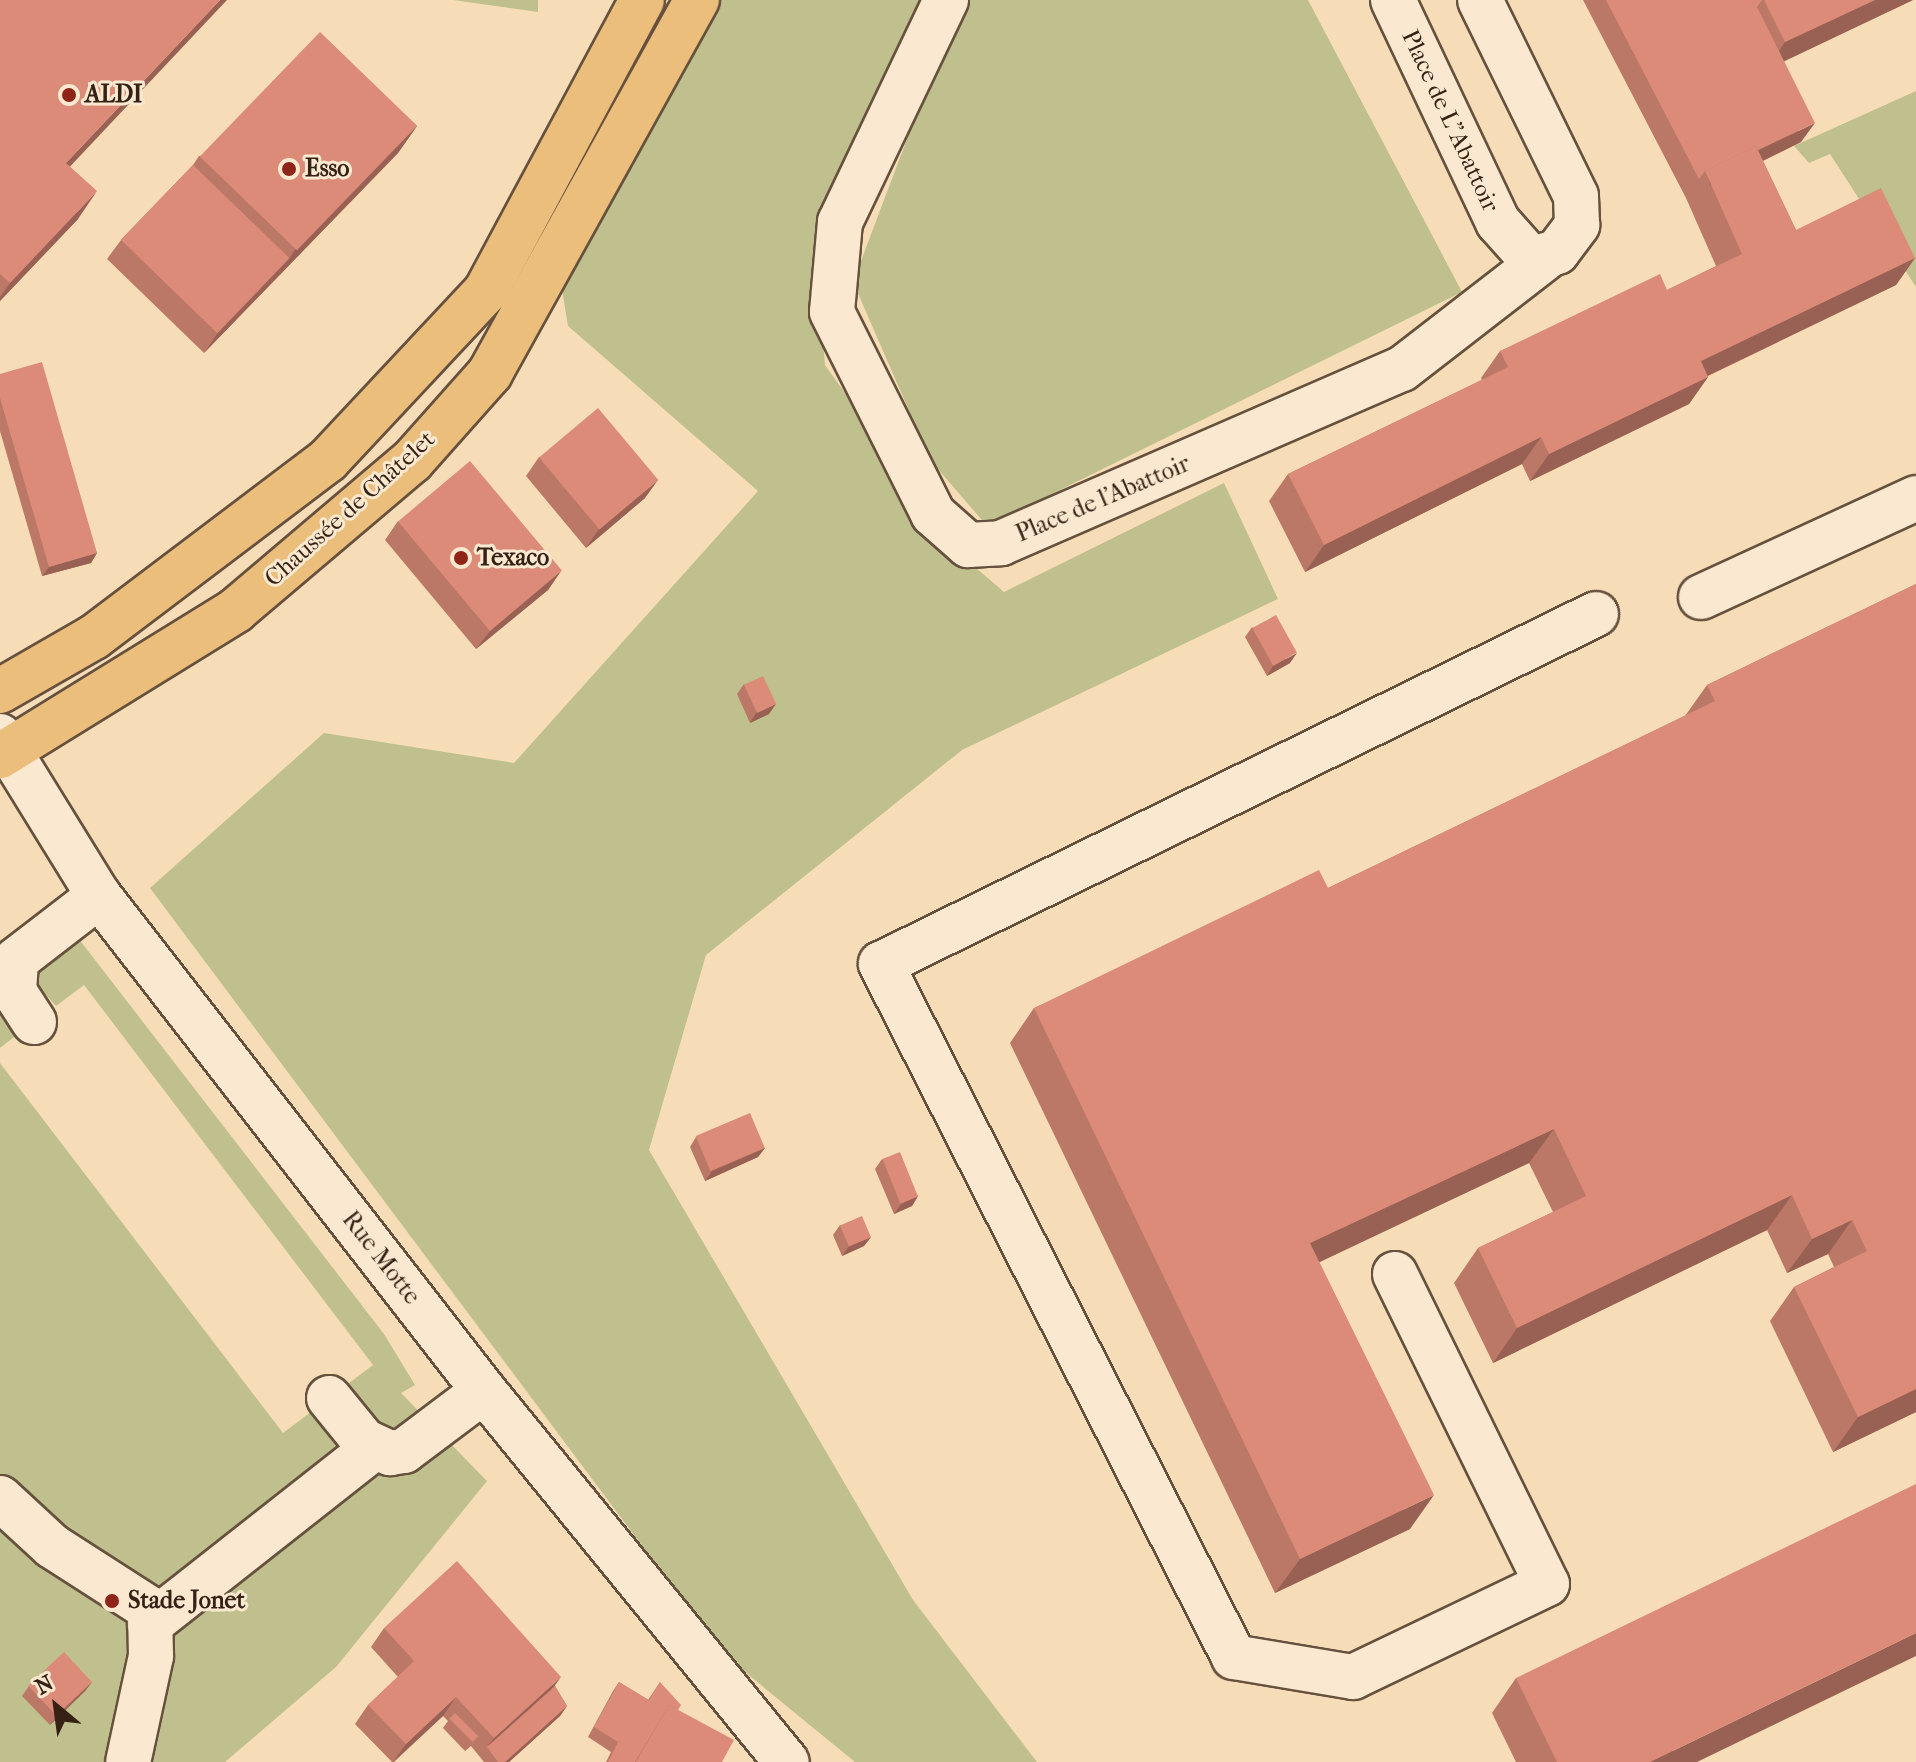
<!DOCTYPE html>
<meta charset="utf-8">
<style>
body{margin:0}
#map{position:relative;width:1916px;height:1762px;overflow:hidden;background:#f7ddb7;font-family:"IM FELL French Canon",serif}
div>[style]{position:absolute}
.green>*{inset:0;background:#bfc08d}
.roads{filter:drop-shadow(2px 0 #66513e) drop-shadow(-2px 0 #66513e) drop-shadow(0 2px #66513e) drop-shadow(0 -2px #66513e)}
.minor>*{height:44px;margin:-22px;padding:0 22px;transform-origin:22px;border-radius:22px;background:#fae9d0}
.major>*{height:44px;margin:-22px;padding:0 22px;transform-origin:22px;border-radius:22px;background:#ecbe7c}
.wall>*{inset:0;background:#bc7867}
.shaded-wall>*{inset:0;background:#996154}
.building>*{inset:0;background:#db8b78;transform-origin:0 0}
.dots>*{width:22px;height:22px;translate:-50% -50%;box-sizing:border-box;border:4px solid #fae9d0;border-radius:50%}
span{translate:-50% -50%;white-space:nowrap;text-align:center;line-height:1.15;-webkit-text-stroke:6px #fae9d0;paint-order:stroke}
.poi-label{font-size:24px;color:#362215;font-weight:700}
.left{translate:0 -50%;text-align:left}
.street-label{font-size:24px;color:#362215}
.north{position:absolute;left:16px;top:1666px;width:80px;height:80px;-webkit-text-stroke:6px #fae9d0;paint-order:stroke;rotate:331deg;font-size:22px;font-weight:700;line-height:32px;text-align:center;color:#362215}
.north::after{content:'';display:block;margin:auto;width:28px;height:36px;background:#362215;clip-path:polygon(50% 0,100% 100%,50% 72%,0 100%)}
</style>
<div id="map">
<div class="green">
<i style="clip-path:polygon(453px 0,538px 0,538px 12px)"></i>
<i style="clip-path:polygon(709px 0,926px 0,814px 237px,825px 365px,961px 555px,1004px 592px,1224px 483px,1278px 599px,962px 750px,706px 955px,649px 1150px,913px 1600px,1037px 1762px,855px 1762px,723px 1654px,150px 888px,324px 733px,514px 763px,758px 491px,568px 326px,556px 253px)"></i>
<i style="clip-path:polygon(967px 0,1308px 0,1462px 292px,987px 526px,931px 461px,853px 282px,938px 57px)"></i>
<i style="clip-path:polygon(1916px 91px,1916px 287px,1830px 154px,1809px 163px,1794px 146px)"></i>
<i style="clip-path:polygon(75px 934px,384px 1334px,415px 1385px,401px 1393px,487px 1481px,336px 1667px,225px 1762px,0 1762px,0 1063px,283px 1433px,373px 1365px,84px 985px,56px 1006px,29px 976px)"></i>
<i style="clip-path:polygon(0 1008px,18px 1034px,0 1048px)"></i>
</div>
<div class="roads">
<div class="minor">
<i style="left:946px;top:0;width:246px;rotate:115.5deg"></i>
<i style="left:840px;top:222px;width:90px;rotate:95.1deg"></i>
<i style="left:832px;top:312px;width:226px;rotate:63.4deg"></i>
<i style="left:933px;top:514px;width:47px;rotate:41.5deg"></i>
<i style="left:968px;top:545px;width:33px;rotate:-3deg"></i>
<i style="left:1001px;top:543px;width:437px;rotate:-23.5deg"></i>
<i style="left:1402px;top:369px;width:186px;rotate:-37.8deg"></i>
<i style="left:1393px;top:0;width:246px;rotate:64.7deg"></i>
<i style="left:1498px;top:222px;width:50px;rotate:48.3deg"></i>
<i style="left:1531px;top:259px;width:27px;rotate:-15deg"></i>
<i style="left:1557px;top:252px;width:34px;rotate:-53deg"></i>
<i style="left:1577px;top:225px;width:29px;rotate:-92deg"></i>
<i style="left:1576px;top:196px;width:218px;rotate:-116.1deg"></i>
<i style="left:1701px;top:597px;width:237px;rotate:-24.7deg"></i>
<i style="left:0;top:736px;width:188px;rotate:58.3deg"></i>
<i style="left:99px;top:896px;width:627px;rotate:52.13deg"></i>
<i style="left:484px;top:1391px;width:479px;rotate:50.8deg"></i>
<i style="left:34px;top:1022px;width:37px;rotate:-123deg"></i>
<i style="left:14px;top:991px;width:31px;rotate:-86deg"></i>
<i style="left:16px;top:960px;width:105px;rotate:-37.6deg"></i>
<i style="left:1395px;top:1274px;width:345px;rotate:63.9deg"></i>
<i style="left:1547px;top:1584px;width:215px;rotate:154.4deg"></i>
<i style="left:1353px;top:1677px;width:121px;rotate:-170.5deg"></i>
<i style="left:1234px;top:1657px;width:778px;rotate:-116.99deg"></i>
<i style="left:881px;top:964px;width:796px;rotate:-26.08deg"></i>
<i style="left:329px;top:1398px;width:55px;rotate:50.9deg"></i>
<i style="left:364px;top:1441px;width:29px;rotate:25deg"></i>
<i style="left:390px;top:1453px;width:14px;rotate:-8deg"></i>
<i style="left:404px;top:1451px;width:100px;rotate:-36.9deg"></i>
<i style="left:0;top:1498px;width:71px;rotate:42.7deg"></i>
<i style="left:52px;top:1546px;width:117px;rotate:32.7deg"></i>
<i style="left:150px;top:1609px;width:47px;rotate:88.8deg"></i>
<i style="left:151px;top:1656px;width:108px;rotate:102.2deg"></i>
<i style="left:150px;top:1624px;width:285px;rotate:-38.2deg"></i>
</div>
<div class="major">
<i style="left:0;top:691px;width:108px;rotate:-29.9deg"></i>
<i style="left:94px;top:637px;width:293px;rotate:-37.1deg"></i>
<i style="left:328px;top:460px;width:231px;rotate:-46.9deg"></i>
<i style="left:486px;top:291px;width:330px;rotate:-61.8deg"></i>
<i style="left:0;top:756px;width:278px;rotate:-31.7deg"></i>
<i style="left:236px;top:610px;width:231px;rotate:-40.3deg"></i>
<i style="left:412px;top:461px;width:118px;rotate:-48.4deg"></i>
<i style="left:490px;top:373px;width:427px;rotate:-61deg"></i>
</div>
</div>
<div class="wall">
<i style="clip-path:polygon(0 0,70px 167px,78px 219px,0 301px)"></i>
<i style="clip-path:polygon(1583px 0,1913px 0,1784px 61px,1801px 142px,1763px 161px,1796px 230px,1915px 258px,1896px 285px,1708px 376px,1708px 377px,1689px 404px,1530px 481px,1522px 464px,1305px 572px,1269px 501px,1288px 474px,1482px 380px,1481px 378px,1500px 351px,1667px 290px,1716px 266px,1686px 198px)"></i>
<i style="clip-path:polygon(417px 126px,398px 153px,204px 353px,107px 259px,121px 240px,193px 165px,199px 156px)"></i>
<i style="clip-path:polygon(0 374px,97px 553px,91px 563px,42px 576px,0 431px)"></i>
<i style="clip-path:polygon(539px 457px,645px 498px,586px 548px,526px 476px)"></i>
<i style="clip-path:polygon(398px 521px,561px 571px,548px 590px,476px 649px,385px 540px)"></i>
<i style="clip-path:polygon(1916px 584px,1916px 1412px,1833px 1452px,1770px 1321px,1794px 1287px,1834px 1267px,1828px 1254px,1787px 1273px,1767px 1230px,1493px 1363px,1454px 1283px,1478px 1248px,1553px 1212px,1529px 1163px,1319px 1262px,1410px 1529px,1275px 1593px,1010px 1043px,1034px 1008px,1328px 888px,1685px 716px,1707px 685px)"></i>
<i style="clip-path:polygon(1252px 627px,1290px 663px,1267px 676px,1245px 637px)"></i>
<i style="clip-path:polygon(744px 684px,769px 714px,750px 723px,737px 694px)"></i>
<i style="clip-path:polygon(696px 1137px,765px 1148px,758px 1157px,705px 1181px,690px 1147px)"></i>
<i style="clip-path:polygon(882px 1159px,918px 1196px,912px 1206px,894px 1214px,875px 1169px)"></i>
<i style="clip-path:polygon(840px 1225px,871px 1237px,864px 1246px,842px 1256px,833px 1235px)"></i>
<i style="clip-path:polygon(384px 1628px,555px 1686px,567px 1706px,560px 1716px,509px 1762px,484px 1762px,471px 1746px,465px 1751px,443px 1728px,448px 1721px,443px 1716px,394px 1762px,392px 1762px,355px 1724px,368px 1705px,398px 1677px,371px 1647px)"></i>
<i style="clip-path:polygon(1516px 1678px,1697px 1762px,1516px 1762px,1492px 1713px)"></i>
<i style="clip-path:polygon(92px 1682px,85px 1691px,50px 1725px,22px 1696px,29px 1686px)"></i>
<i style="clip-path:polygon(619px 1682px,648px 1700px,660px 1682px,678px 1710px,722px 1762px,606px 1762px,611px 1752px,588px 1737px,613px 1691px)"></i>
</div>
<div class="shaded-wall">
<i style="clip-path:polygon(220px 0,227px 0,47px 191px,66px 163px)"></i>
<i style="clip-path:polygon(1875px 0,1913px 0,1766px 70px,1785px 42px)"></i>
<i style="clip-path:polygon(1815px 123px,1801px 142px,1711px 186px,1707px 175px)"></i>
<i style="clip-path:polygon(417px 126px,398px 153px,204px 353px,217px 334px,289px 259px,295px 250px)"></i>
<i style="clip-path:polygon(97px 191px,78px 219px,0 301px,0 297px,10px 283px)"></i>
<i style="clip-path:polygon(1915px 258px,1896px 285px,1682px 388px,1701px 361px)"></i>
<i style="clip-path:polygon(1708px 377px,1689px 404px,1530px 481px,1549px 454px)"></i>
<i style="clip-path:polygon(1541px 437px,1522px 464px,1305px 572px,1324px 545px)"></i>
<i style="clip-path:polygon(658px 480px,645px 498px,586px 548px,599px 529px)"></i>
<i style="clip-path:polygon(97px 553px,91px 563px,42px 576px,49px 567px)"></i>
<i style="clip-path:polygon(561px 571px,548px 590px,476px 649px,490px 631px)"></i>
<i style="clip-path:polygon(1297px 653px,1290px 663px,1267px 676px,1273px 666px)"></i>
<i style="clip-path:polygon(776px 704px,769px 714px,750px 723px,756px 713px)"></i>
<i style="clip-path:polygon(1554px 1129px,1529px 1163px,1286px 1278px,1310px 1243px)"></i>
<i style="clip-path:polygon(765px 1148px,758px 1157px,705px 1181px,712px 1171px)"></i>
<i style="clip-path:polygon(1792px 1195px,1767px 1230px,1493px 1363px,1517px 1328px)"></i>
<i style="clip-path:polygon(918px 1196px,912px 1206px,894px 1214px,901px 1204px)"></i>
<i style="clip-path:polygon(1852px 1220px,1828px 1254px,1787px 1273px,1812px 1239px)"></i>
<i style="clip-path:polygon(871px 1237px,864px 1246px,842px 1256px,849px 1246px)"></i>
<i style="clip-path:polygon(1916px 1389px,1916px 1412px,1833px 1452px,1858px 1417px)"></i>
<i style="clip-path:polygon(1434px 1495px,1410px 1529px,1275px 1593px,1300px 1559px)"></i>
<i style="clip-path:polygon(1916px 1633px,1916px 1656px,1697px 1762px,1650px 1762px)"></i>
<i style="clip-path:polygon(561px 1677px,548px 1695px,487px 1747px,494px 1738px)"></i>
<i style="clip-path:polygon(92px 1682px,85px 1691px,50px 1725px,57px 1716px)"></i>
<i style="clip-path:polygon(456px 1697px,443px 1716px,393px 1762px,406px 1744px)"></i>
<i style="clip-path:polygon(567px 1706px,560px 1716px,509px 1762px,505px 1762px)"></i>
</div>
<div class="building">
<i style="clip-path:polygon(0 0,220px 0,66px 163px,97px 191px,10px 283px,0 274px)"></i>
<i style="clip-path:polygon(1606px 0,1762px 0,1757px 7px,1815px 123px,1758px 150px,1756px 146px,1705px 171px,1699px 179px)"></i>
<i style="clip-path:polygon(1764px 0,1875px 0,1785px 42px)"></i>
<i style="left:320px;top:32px;width:135px;height:173px;rotate:44deg"></i>
<i style="clip-path:polygon(1756px 146px,1796px 230px,1881px 188px,1915px 258px,1701px 361px,1708px 377px,1549px 454px,1541px 437px,1324px 545px,1288px 474px,1508px 367px,1500px 351px,1660px 274px,1667px 290px,1742px 254px,1705px 171px)"></i>
<i style="left:193px;top:165px;width:134px;height:104px;rotate:44deg"></i>
<i style="clip-path:polygon(42px 362px,97px 553px,49px 567px,0 398px,0 374px)"></i>
<i style="left:598px;top:408px;width:94px;height:77px;rotate:50deg"></i>
<i style="left:470px;top:461px;width:143px;height:94px;rotate:50deg"></i>
<i style="clip-path:polygon(1916px 584px,1916px 1389px,1858px 1417px,1794px 1287px,1867px 1251px,1852px 1220px,1812px 1239px,1792px 1195px,1517px 1328px,1478px 1248px,1586px 1196px,1554px 1129px,1310px 1243px,1434px 1495px,1300px 1559px,1034px 1008px,1319px 870px,1328px 888px,1715px 701px,1707px 685px)"></i>
<i style="left:1276px;top:615px;width:43px;height:27px;rotate:61deg"></i>
<i style="left:763px;top:676px;width:31px;height:21px;rotate:65deg"></i>
<i style="left:750px;top:1113px;width:38px;height:59px;rotate:67deg"></i>
<i style="left:900px;top:1152px;width:48px;height:19px;rotate:68deg"></i>
<i style="left:862px;top:1216px;width:23px;height:24px;rotate:67deg"></i>
<i style="clip-path:polygon(1916px 1484px,1916px 1633px,1650px 1762px,1557px 1762px,1516px 1678px)"></i>
<i style="clip-path:polygon(457px 1561px,561px 1677px,494px 1738px,456px 1697px,406px 1744px,368px 1705px,414px 1661px,384px 1628px)"></i>
<i style="left:64px;top:1652px;width:41px;height:49px;rotate:47deg"></i>
<i style="clip-path:polygon(619px 1682px,649px 1700px,660px 1682px,681px 1705px,678px 1710px,669px 1705px,635px 1762px,608px 1762px,618px 1742px,594px 1727px)"></i>
<i style="clip-path:polygon(555px 1686px,567px 1706px,505px 1762px,498px 1762px,487px 1747px)"></i>
<i style="clip-path:polygon(669px 1705px,734px 1740px,722px 1762px,636px 1762px)"></i>
<i style="left:455px;top:1713px;width:33px;height:8px;rotate:45deg"></i>
</div>
<div class="dots">
<i style="left:69px;top:95px;background:#8f2418"></i>
<i style="left:289px;top:169px;background:#8f2418"></i>
<i style="left:461px;top:558px;background:#8f2418"></i>
<i style="left:112px;top:1601px;background:#8f2418"></i>
</div>
<div class="poi-label">
<span class="left" style="left:85px;top:95px">ALDI</span>
<span class="left" style="left:305px;top:169px">Esso</span>
<span class="left" style="left:477px;top:558px">Texaco</span>
<span class="left" style="left:128px;top:1601px">Stade Jonet</span>
</div>
<div class="street-label">
<span style="left:1450px;top:121px;rotate:65deg">Place de L"Abattoir</span>
<span style="left:1103px;top:499px;rotate:-23deg">Place de l'Abattoir</span>
<span style="left:350px;top:509px;rotate:-42deg">Chaussée de Châtelet</span>
<span style="left:381px;top:1258px;rotate:52deg">Rue Motte</span>
</div>
<div class="north">N</div>
</div>
